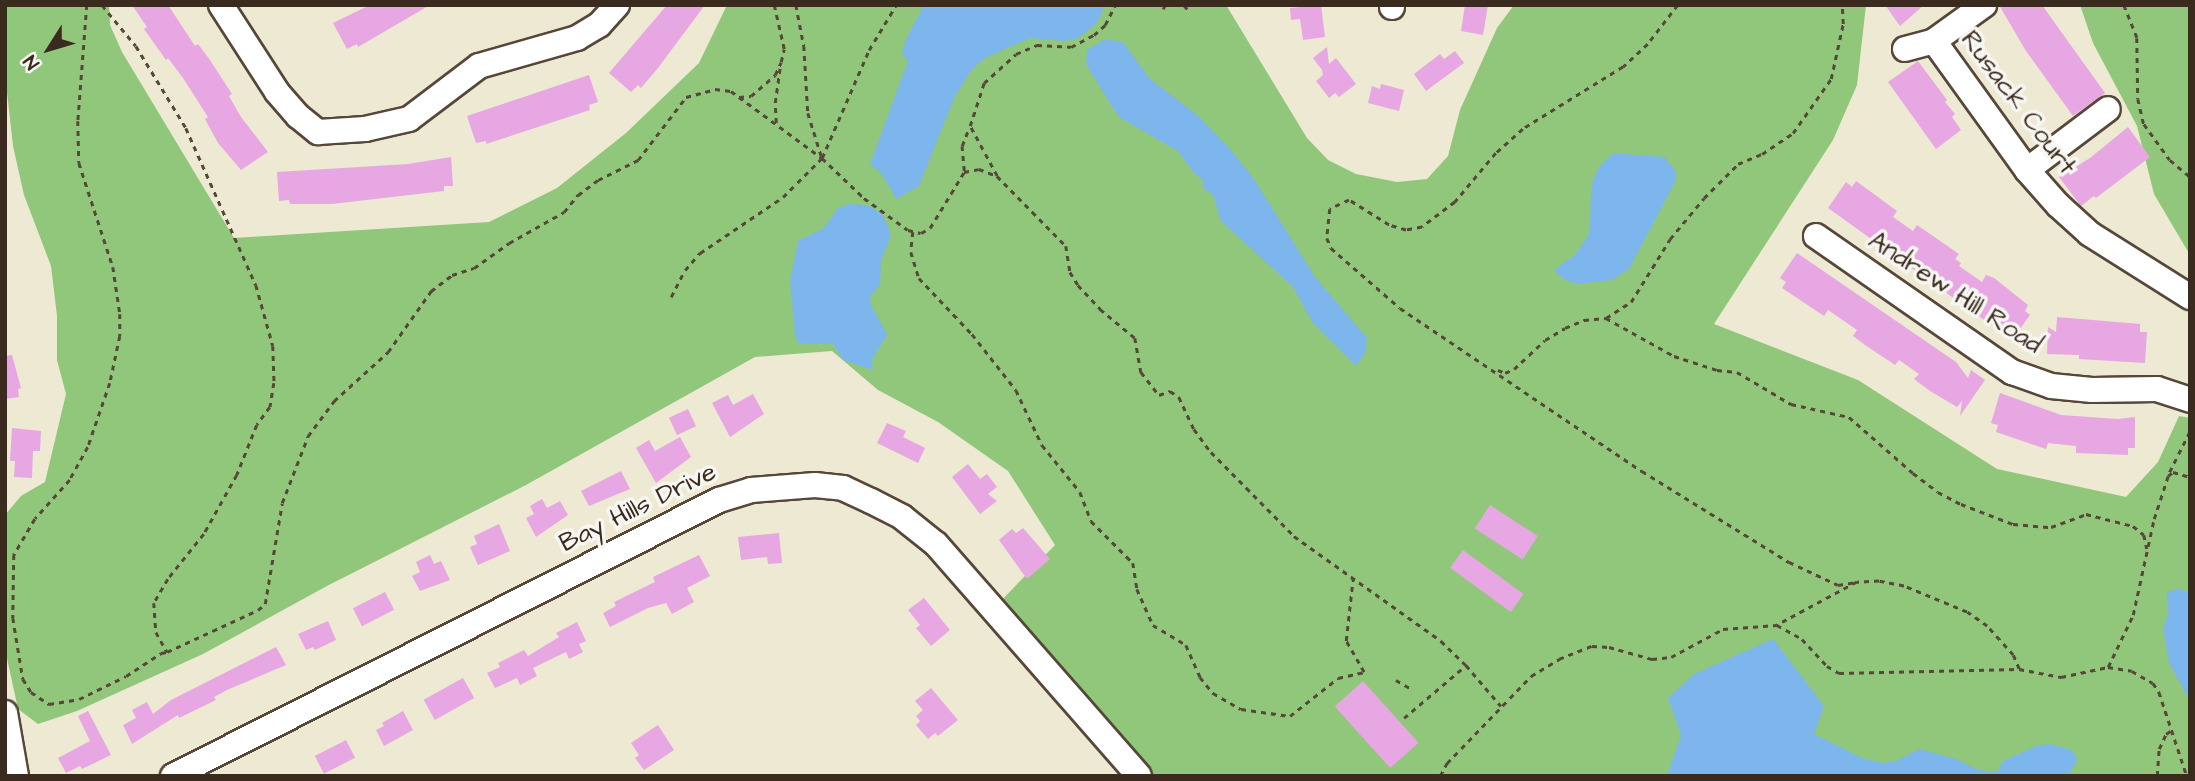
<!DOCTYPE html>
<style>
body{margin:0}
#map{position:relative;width:2195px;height:781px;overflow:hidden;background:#eee9d3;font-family:"Architects Daughter",sans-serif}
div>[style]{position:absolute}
.green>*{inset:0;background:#91c77a}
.water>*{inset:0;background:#7cb6ed}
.building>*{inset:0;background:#e7a7e2;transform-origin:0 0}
.path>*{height:2.5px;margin-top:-1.25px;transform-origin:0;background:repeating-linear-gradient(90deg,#564739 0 5px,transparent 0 10px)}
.roads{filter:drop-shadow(2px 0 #564739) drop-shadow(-2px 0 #564739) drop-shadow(0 2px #564739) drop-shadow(0 -2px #564739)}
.minor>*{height:24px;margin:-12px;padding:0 12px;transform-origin:12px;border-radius:12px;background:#fff}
span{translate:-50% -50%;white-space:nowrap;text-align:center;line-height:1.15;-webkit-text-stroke:7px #f6f6f2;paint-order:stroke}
.street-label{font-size:26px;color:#3b2a1e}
.frame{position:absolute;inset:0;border:7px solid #3b2a1e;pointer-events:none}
.north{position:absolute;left:14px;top:14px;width:70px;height:70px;-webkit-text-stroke:5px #f6f6f2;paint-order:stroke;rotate:233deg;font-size:19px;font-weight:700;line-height:28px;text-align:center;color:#3b2a1e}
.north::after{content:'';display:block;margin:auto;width:24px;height:32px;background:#3b2a1e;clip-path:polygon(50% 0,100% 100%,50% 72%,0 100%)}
</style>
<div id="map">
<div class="green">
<i style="clip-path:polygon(5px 5px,109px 5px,110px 25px,122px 52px,234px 238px,489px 222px,557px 188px,626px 133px,699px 63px,727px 5px,1226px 5px,1307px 138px,1328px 160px,1356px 174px,1397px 182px,1427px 179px,1448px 156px,1460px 110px,1497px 28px,1514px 5px,1866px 5px,1857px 85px,1833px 140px,1714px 324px,1858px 380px,1997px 469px,2126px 497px,2158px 462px,2179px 416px,2190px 418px,2190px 776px,1152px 776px,997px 605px,1055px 545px,1008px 471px,938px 422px,878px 390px,832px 351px,755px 357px,526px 485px,325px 587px,203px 654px,77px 711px,38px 724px,18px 709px,5px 649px,5px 515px,21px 496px,45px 482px,66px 394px,57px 360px,57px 316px,51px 266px,24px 195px,13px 146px,5px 74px)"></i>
<i style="clip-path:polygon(2080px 5px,2190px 5px,2190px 255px,2154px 194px,2137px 126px,2093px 43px)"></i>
</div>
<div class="water">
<i style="clip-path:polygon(924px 5px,1105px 5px,1097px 23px,1078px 38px,1064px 41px,1030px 38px,985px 58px,972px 69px,955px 96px,919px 186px,896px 199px,882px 174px,870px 164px,908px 61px,902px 54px,906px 39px)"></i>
<i style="clip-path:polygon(1106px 39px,1123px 42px,1150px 79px,1196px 114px,1230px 149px,1254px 179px,1315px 277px,1367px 338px,1365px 353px,1356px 366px,1312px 322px,1293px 287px,1221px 221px,1213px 195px,1204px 189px,1202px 179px,1194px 173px,1178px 151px,1122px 119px,1114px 110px,1086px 64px,1087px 50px)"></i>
<i style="clip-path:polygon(1613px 153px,1665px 157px,1676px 172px,1675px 182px,1629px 269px,1612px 280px,1577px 284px,1563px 279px,1554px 270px,1575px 255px,1589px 234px,1592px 183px,1599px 167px)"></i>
<i style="clip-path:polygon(850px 204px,867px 205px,882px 214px,890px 231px,890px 239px,881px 260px,880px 284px,870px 297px,871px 305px,887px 335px,872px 359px,872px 370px,843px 360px,833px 344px,798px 343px,795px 336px,790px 281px,798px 241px,824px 228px,838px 208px)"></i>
<i style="clip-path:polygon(2178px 588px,2190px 593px,2190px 701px,2169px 663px,2163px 628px,2168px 614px,2167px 593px)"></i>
<i style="clip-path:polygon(1773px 639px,1824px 706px,1814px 734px,1862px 758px,1883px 763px,1896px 761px,1919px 749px,1956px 759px,1978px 770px,1997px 772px,2003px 761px,2036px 746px,2049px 744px,2071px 750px,2077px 757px,2075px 765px,2067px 776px,1667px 776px,1681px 735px,1668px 698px,1694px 674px)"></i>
</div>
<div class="building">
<i style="clip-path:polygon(132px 5px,168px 5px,195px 46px,198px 44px,210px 60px,232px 94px,229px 96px,241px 117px,268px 152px,241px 170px,218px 143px,205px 119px,208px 117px,183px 78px,168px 58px,166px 60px,144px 29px,147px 27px)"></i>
<i style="clip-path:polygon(370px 5px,430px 5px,358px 47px,357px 44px,347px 49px,333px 23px)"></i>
<i style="clip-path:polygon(667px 5px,705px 5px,658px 68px,641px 88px,638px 85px,631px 92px,609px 73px)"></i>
<i style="clip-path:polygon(1321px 5px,1325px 37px,1303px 40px,1300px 19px,1291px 20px,1290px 8px)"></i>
<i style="clip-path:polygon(1465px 5px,1488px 5px,1483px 35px,1461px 31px)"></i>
<i style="clip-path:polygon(1885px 5px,1924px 5px,1900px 26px)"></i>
<i style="clip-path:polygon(1999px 5px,2042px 5px,2105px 93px,2073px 116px,2026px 51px)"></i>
<i style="clip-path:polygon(1327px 47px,1329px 64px,1336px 58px,1356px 84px,1339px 97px,1335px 93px,1329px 98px,1316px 81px,1323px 75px,1322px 70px,1313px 58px)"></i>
<i style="clip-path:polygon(1455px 51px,1464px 63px,1426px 91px,1414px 74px,1440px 54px,1444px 59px)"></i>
<i style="clip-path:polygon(1918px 61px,1947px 100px,1945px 102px,1955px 114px,1952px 117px,1961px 130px,1936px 149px,1888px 82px)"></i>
<i style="clip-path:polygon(589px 75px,598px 102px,589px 105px,590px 110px,486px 144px,486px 141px,476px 143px,467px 116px)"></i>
<i style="clip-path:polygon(1381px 84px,1404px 90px,1399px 111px,1368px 103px,1372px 86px,1380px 89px)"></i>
<i style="clip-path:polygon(2128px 127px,2150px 157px,2096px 198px,2094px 196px,2081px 206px,2059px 177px,2090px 158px)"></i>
<i style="clip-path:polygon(451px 157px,453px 186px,444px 186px,444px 191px,332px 204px,290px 204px,289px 200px,279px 201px,277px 172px,408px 164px)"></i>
<i style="clip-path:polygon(1856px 181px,1897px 211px,1893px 217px,1913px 231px,1917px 225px,1959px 254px,1955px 259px,1961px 263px,1959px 266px,1982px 282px,1986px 275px,1994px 278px,2028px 305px,2025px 311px,2030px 315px,2012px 340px,1828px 208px,1846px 182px,1852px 187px)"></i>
<i style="clip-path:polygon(1797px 253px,1956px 362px,1968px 378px,1971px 370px,1985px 380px,1960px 416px,1962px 401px,1957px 407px,1930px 391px,1914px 379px,1919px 374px,1899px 360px,1895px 365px,1865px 345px,1853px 336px,1857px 330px,1828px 310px,1824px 316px,1782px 288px,1786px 282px,1780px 278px)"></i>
<i style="clip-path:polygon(2057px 317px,2140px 324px,2140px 332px,2147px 332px,2145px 363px,2079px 359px,2079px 355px,2047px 354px,2048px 327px,2056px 332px)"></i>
<i style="clip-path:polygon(12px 355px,21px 388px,18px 389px,19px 397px,5px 399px,5px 356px)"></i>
<i style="clip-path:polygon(2000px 393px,2061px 415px,2118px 419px,2135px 417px,2135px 448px,2128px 448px,2128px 455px,2076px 453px,2076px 446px,2048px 443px,2046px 449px,1996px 432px,1998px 425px,1991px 423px)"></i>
<i style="clip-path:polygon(753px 394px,764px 414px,730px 437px,712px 403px,728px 395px,733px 405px)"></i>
<i style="left:688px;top:409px;width:19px;height:21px;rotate:65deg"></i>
<i style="clip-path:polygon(887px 423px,906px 431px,903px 437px,925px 448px,918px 463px,877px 443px)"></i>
<i style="clip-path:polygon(12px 428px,41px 431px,40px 451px,33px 451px,32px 478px,14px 477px,15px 461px,10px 461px)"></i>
<i style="clip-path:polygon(680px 437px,691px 457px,656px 483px,636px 448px,649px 440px,655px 451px)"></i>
<i style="clip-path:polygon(968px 464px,980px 479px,987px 474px,997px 487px,988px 494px,997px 501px,980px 514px,952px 477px)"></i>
<i style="clip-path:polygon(621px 471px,630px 489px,589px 506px,581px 491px)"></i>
<i style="clip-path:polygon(542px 499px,547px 508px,560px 501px,568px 515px,536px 537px,526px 518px,534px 514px,530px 506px)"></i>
<i style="left:1490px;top:505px;width:57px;height:28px;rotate:33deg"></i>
<i style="clip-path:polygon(499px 524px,510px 551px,478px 565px,470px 547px,477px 544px,474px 536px)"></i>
<i style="clip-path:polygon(1023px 528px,1050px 559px,1027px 579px,999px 540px,1012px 529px,1016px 533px)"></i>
<i style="clip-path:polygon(779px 533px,782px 563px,768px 564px,767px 557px,741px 560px,738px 537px)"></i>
<i style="left:1463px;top:550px;width:75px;height:22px;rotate:36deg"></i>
<i style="clip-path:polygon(430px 555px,434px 564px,441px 561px,450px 580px,420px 591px,412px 576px,420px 572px,416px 562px)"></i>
<i style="clip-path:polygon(699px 555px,710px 576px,687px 588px,694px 602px,672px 614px,666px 603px,648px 608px,610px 627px,603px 613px,616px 606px,614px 602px,655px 582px,653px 577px)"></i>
<i style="left:385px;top:592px;width:20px;height:36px;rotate:63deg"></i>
<i style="clip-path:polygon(924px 598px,950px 630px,931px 646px,916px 628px,920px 625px,908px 610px)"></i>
<i style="clip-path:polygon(328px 621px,336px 640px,315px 650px,313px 647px,306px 650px,298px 634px)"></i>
<i style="clip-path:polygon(577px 622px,586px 641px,579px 644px,583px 652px,569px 659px,566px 652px,533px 668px,537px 676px,520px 685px,517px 678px,495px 688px,487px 673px,500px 667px,498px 663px,524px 650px,528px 656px,559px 637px,556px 633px)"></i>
<i style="clip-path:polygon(276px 647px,286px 665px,227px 690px,214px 697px,216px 700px,179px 718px,178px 715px,132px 744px,123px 725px,136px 718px,132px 710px,147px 702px,153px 714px,171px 700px)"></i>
<i style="left:463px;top:678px;width:23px;height:45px;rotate:61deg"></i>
<i style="left:1363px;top:681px;width:83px;height:38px;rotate:48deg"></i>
<i style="clip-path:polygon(931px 688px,958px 720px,938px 736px,935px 733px,928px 739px,916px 725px,920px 721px,916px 716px,923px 710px,915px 701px)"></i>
<i style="clip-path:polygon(88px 711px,111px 755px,82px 769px,80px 766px,66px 773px,58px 758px,90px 741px,78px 716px)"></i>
<i style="clip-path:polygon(403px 711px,413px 730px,384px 746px,376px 730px,384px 726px,382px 723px)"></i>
<i style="clip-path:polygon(658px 725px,674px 750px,644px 770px,635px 758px,639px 755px,631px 743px)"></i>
<i style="left:346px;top:740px;width:20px;height:35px;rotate:63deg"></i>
</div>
<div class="path">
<i style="left:87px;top:5px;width:116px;rotate:94.4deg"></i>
<i style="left:78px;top:121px;width:42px;rotate:88.6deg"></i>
<i style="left:79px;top:163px;width:109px;rotate:71.9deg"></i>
<i style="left:113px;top:267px;width:48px;rotate:81.5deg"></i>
<i style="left:120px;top:314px;width:22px;rotate:90deg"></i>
<i style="left:120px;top:336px;width:48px;rotate:102deg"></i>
<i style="left:110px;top:383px;width:68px;rotate:109deg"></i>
<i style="left:88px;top:447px;width:38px;rotate:119deg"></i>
<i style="left:70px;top:480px;width:52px;rotate:131.9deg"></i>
<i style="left:35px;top:519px;width:42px;rotate:120.3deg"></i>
<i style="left:14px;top:555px;width:63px;rotate:90.9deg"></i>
<i style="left:13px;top:618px;width:62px;rotate:80.7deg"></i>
<i style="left:23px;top:679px;width:15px;rotate:58deg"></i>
<i style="left:31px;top:692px;width:22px;rotate:34deg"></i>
<i style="left:49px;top:704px;width:30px;rotate:-9deg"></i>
<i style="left:79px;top:699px;width:52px;rotate:-26.1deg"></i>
<i style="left:126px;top:676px;width:42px;rotate:-33.3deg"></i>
<i style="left:161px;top:653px;width:6px;rotate:-9deg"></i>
<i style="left:102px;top:5px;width:53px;rotate:50.3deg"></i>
<i style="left:136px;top:46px;width:96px;rotate:58.6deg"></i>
<i style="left:186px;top:128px;width:172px;rotate:66deg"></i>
<i style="left:256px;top:285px;width:63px;rotate:74.4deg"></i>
<i style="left:273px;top:346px;width:37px;rotate:88deg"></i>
<i style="left:274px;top:383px;width:24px;rotate:99deg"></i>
<i style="left:270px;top:407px;width:22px;rotate:126deg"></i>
<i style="left:257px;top:425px;width:54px;rotate:111.8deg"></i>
<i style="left:237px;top:475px;width:68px;rotate:119.2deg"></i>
<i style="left:204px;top:534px;width:58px;rotate:128.7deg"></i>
<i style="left:168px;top:579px;width:28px;rotate:120deg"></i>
<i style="left:154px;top:603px;width:29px;rotate:86deg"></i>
<i style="left:156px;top:632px;width:23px;rotate:61deg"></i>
<i style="left:167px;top:652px;width:100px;rotate:-24.8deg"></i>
<i style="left:258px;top:610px;width:9px;rotate:-41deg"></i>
<i style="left:265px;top:604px;width:102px;rotate:-80.4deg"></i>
<i style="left:282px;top:503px;width:72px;rotate:-68.8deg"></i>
<i style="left:308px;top:436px;width:44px;rotate:-53.4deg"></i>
<i style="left:334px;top:401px;width:73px;rotate:-42.2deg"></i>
<i style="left:388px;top:352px;width:75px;rotate:-54.8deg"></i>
<i style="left:431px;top:291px;width:26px;rotate:-37deg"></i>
<i style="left:452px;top:275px;width:23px;rotate:-18deg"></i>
<i style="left:474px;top:268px;width:43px;rotate:-35.5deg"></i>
<i style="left:509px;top:243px;width:63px;rotate:-29.4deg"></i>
<i style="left:564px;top:212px;width:22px;rotate:-51deg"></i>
<i style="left:578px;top:195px;width:25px;rotate:-37deg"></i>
<i style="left:598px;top:180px;width:45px;rotate:-26.6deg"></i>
<i style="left:638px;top:160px;width:79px;rotate:-52.7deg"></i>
<i style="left:686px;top:97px;width:30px;rotate:-15deg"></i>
<i style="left:715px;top:89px;width:16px;rotate:7deg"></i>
<i style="left:731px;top:91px;width:113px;rotate:36.4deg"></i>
<i style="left:796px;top:5px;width:42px;rotate:79deg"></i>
<i style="left:804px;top:46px;width:67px;rotate:86.6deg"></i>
<i style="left:808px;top:113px;width:47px;rotate:72.7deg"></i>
<i style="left:1184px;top:5px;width:9px;rotate:49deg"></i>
<i style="left:1678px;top:5px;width:49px;rotate:127.6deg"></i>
<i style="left:1648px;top:44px;width:34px;rotate:137deg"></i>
<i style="left:1623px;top:67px;width:118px;rotate:148.2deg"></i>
<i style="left:1523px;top:129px;width:36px;rotate:138deg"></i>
<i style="left:1496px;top:153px;width:64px;rotate:129.9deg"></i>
<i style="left:1455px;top:202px;width:41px;rotate:142.9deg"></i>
<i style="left:1422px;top:227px;width:16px;rotate:169deg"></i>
<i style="left:1406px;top:230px;width:18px;rotate:-164deg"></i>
<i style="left:1389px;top:225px;width:47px;rotate:-148deg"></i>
<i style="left:1349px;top:200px;width:21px;rotate:155deg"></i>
<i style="left:1330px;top:209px;width:29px;rotate:96deg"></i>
<i style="left:1327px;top:238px;width:11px;rotate:68deg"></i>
<i style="left:1331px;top:248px;width:91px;rotate:41deg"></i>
<i style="left:1400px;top:308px;width:292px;rotate:34deg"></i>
<i style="left:1642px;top:471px;width:173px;rotate:31.8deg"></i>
<i style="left:1789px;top:562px;width:54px;rotate:25.1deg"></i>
<i style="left:1838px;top:585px;width:19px;rotate:-9deg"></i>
<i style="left:2124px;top:5px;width:35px;rotate:68deg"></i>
<i style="left:2137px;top:38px;width:61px;rotate:89.1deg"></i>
<i style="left:2138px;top:99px;width:26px;rotate:77deg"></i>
<i style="left:2144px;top:124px;width:44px;rotate:54.2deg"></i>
<i style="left:2170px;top:160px;width:26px;rotate:40deg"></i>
<i style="left:1163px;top:9px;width:4px;rotate:-63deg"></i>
<i style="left:739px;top:97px;width:12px;rotate:-5deg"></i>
<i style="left:751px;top:96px;width:32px;rotate:-41deg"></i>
<i style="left:775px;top:75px;width:14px;rotate:-65deg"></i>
<i style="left:781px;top:62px;width:13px;rotate:-77deg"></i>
<i style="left:784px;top:49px;width:45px;rotate:-102.8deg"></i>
<i style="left:776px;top:123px;width:20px;rotate:-93deg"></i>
<i style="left:775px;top:103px;width:36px;rotate:-82deg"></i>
<i style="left:822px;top:158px;width:118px;rotate:-66.5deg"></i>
<i style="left:869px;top:50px;width:52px;rotate:-59deg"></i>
<i style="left:964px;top:171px;width:25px;rotate:-95deg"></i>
<i style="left:962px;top:146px;width:19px;rotate:-69deg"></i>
<i style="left:997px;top:176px;width:57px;rotate:-118.4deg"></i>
<i style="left:970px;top:126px;width:45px;rotate:-72deg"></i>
<i style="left:984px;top:83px;width:43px;rotate:-42.2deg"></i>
<i style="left:1016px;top:54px;width:23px;rotate:-23deg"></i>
<i style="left:1037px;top:45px;width:34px;rotate:3deg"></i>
<i style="left:1071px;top:47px;width:26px;rotate:-28deg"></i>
<i style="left:1094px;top:35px;width:15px;rotate:-42deg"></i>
<i style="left:1105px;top:25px;width:22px;rotate:-63deg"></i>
<i style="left:913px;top:232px;width:20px;rotate:96deg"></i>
<i style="left:911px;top:252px;width:27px;rotate:73deg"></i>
<i style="left:919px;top:278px;width:77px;rotate:46.6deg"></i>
<i style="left:972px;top:334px;width:71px;rotate:51.8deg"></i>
<i style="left:1016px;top:390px;width:61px;rotate:64.7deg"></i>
<i style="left:1042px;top:445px;width:60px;rotate:51deg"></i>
<i style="left:1080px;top:492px;width:31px;rotate:69deg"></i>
<i style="left:1091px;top:521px;width:59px;rotate:45deg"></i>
<i style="left:1133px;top:563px;width:26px;rotate:81deg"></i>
<i style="left:1137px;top:589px;width:39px;rotate:66deg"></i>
<i style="left:1153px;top:625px;width:39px;rotate:31deg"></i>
<i style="left:1186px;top:645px;width:35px;rotate:66deg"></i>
<i style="left:1200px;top:677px;width:21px;rotate:51deg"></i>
<i style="left:1213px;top:693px;width:32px;rotate:30deg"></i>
<i style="left:1241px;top:709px;width:49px;rotate:8.1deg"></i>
<i style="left:1290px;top:716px;width:61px;rotate:-38.4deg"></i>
<i style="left:1338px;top:678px;width:27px;rotate:-13deg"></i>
<i style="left:1364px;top:672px;width:36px;rotate:-120deg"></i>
<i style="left:1346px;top:641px;width:63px;rotate:-83.7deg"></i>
<i style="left:671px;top:297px;width:30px;rotate:-63deg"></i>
<i style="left:685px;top:270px;width:23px;rotate:-49deg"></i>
<i style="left:700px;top:253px;width:100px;rotate:-34deg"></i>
<i style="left:783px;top:197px;width:55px;rotate:-45deg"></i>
<i style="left:822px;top:158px;width:58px;rotate:43.6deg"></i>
<i style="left:864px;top:198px;width:54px;rotate:36deg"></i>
<i style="left:908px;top:230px;width:13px;rotate:13deg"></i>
<i style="left:921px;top:233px;width:10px;rotate:-29deg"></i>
<i style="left:930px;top:228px;width:66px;rotate:-58.7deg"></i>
<i style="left:964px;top:172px;width:15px;rotate:-11deg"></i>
<i style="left:979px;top:169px;width:19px;rotate:21deg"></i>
<i style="left:997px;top:176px;width:98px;rotate:45.4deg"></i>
<i style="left:1066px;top:246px;width:26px;rotate:81deg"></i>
<i style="left:1070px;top:272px;width:15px;rotate:58deg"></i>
<i style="left:1078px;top:285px;width:33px;rotate:47deg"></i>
<i style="left:1100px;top:309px;width:45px;rotate:39.6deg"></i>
<i style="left:1135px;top:338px;width:35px;rotate:80deg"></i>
<i style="left:1141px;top:372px;width:29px;rotate:52deg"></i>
<i style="left:1159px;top:395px;width:12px;rotate:-20deg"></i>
<i style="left:1170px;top:391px;width:11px;rotate:34deg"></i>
<i style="left:1179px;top:397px;width:35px;rotate:65deg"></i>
<i style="left:1194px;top:429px;width:29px;rotate:54deg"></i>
<i style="left:1211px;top:452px;width:118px;rotate:45.3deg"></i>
<i style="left:1294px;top:536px;width:181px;rotate:35.5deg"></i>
<i style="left:1441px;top:641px;width:35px;rotate:44deg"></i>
<i style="left:1466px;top:665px;width:54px;rotate:49.5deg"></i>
<i style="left:1606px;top:318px;width:78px;rotate:29.2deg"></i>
<i style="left:1674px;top:356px;width:45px;rotate:18deg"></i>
<i style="left:1717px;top:370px;width:20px;rotate:6deg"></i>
<i style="left:1737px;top:372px;width:63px;rotate:30.7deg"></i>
<i style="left:1791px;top:404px;width:59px;rotate:12.6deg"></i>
<i style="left:1849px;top:417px;width:85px;rotate:41.2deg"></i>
<i style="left:1913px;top:473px;width:31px;rotate:37deg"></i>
<i style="left:1938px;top:492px;width:26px;rotate:28deg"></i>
<i style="left:1961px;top:504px;width:56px;rotate:21deg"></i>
<i style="left:2013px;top:524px;width:38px;rotate:5deg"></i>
<i style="left:2051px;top:527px;width:37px;rotate:-20deg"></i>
<i style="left:2086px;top:514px;width:49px;rotate:14.3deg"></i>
<i style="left:2133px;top:526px;width:14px;rotate:39deg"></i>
<i style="left:2144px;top:535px;width:14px;rotate:78deg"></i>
<i style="left:1498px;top:370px;width:8px;rotate:23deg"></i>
<i style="left:1505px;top:373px;width:10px;rotate:-24deg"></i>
<i style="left:1514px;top:369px;width:42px;rotate:-43.1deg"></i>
<i style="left:1545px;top:340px;width:23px;rotate:-31deg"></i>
<i style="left:1565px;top:328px;width:21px;rotate:-23deg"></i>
<i style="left:1584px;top:320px;width:22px;rotate:-5deg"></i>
<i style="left:1606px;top:318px;width:30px;rotate:-33deg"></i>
<i style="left:1631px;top:302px;width:74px;rotate:-58.2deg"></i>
<i style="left:1670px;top:239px;width:53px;rotate:-50.3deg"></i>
<i style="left:1704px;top:198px;width:48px;rotate:-45deg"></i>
<i style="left:1738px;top:164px;width:26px;rotate:-23deg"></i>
<i style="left:1762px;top:154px;width:37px;rotate:-34deg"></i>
<i style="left:1793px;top:133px;width:66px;rotate:-54.9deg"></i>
<i style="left:1831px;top:79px;width:56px;rotate:-77.7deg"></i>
<i style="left:1843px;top:24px;width:19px;rotate:-93deg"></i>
<i style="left:2190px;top:432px;width:49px;rotate:116.6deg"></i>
<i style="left:2168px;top:476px;width:6px;rotate:-39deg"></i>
<i style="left:2173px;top:472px;width:18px;rotate:16deg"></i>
<i style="left:2108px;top:667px;width:58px;rotate:-64.3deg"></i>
<i style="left:2133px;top:615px;width:98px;rotate:-77.7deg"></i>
<i style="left:2154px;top:519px;width:45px;rotate:-72deg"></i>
<i style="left:2019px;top:669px;width:15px;rotate:-113deg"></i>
<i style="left:2013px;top:655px;width:39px;rotate:-132deg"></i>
<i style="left:1987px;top:626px;width:24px;rotate:-145deg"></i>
<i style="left:1967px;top:612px;width:68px;rotate:-157.6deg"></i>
<i style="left:1904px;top:586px;width:25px;rotate:-169deg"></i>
<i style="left:1879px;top:581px;width:22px;rotate:177deg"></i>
<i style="left:1857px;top:582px;width:91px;rotate:151.7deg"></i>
<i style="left:1777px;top:625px;width:29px;rotate:29deg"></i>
<i style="left:1802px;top:639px;width:37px;rotate:47deg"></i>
<i style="left:1827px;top:666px;width:14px;rotate:30deg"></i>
<i style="left:1839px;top:673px;width:180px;rotate:-1.3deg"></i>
<i style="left:2019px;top:669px;width:43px;rotate:10.8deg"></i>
<i style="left:2061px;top:677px;width:48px;rotate:-12deg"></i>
<i style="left:2108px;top:667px;width:24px;rotate:9deg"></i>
<i style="left:2132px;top:671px;width:24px;rotate:30deg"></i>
<i style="left:2153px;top:683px;width:11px;rotate:56deg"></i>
<i style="left:2159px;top:692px;width:89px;rotate:71.6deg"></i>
<i style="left:1396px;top:680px;width:20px;rotate:30deg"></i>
<i style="left:1404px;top:718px;width:80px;rotate:-40.4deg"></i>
<i style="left:1440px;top:776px;width:15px;rotate:-62deg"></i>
<i style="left:1447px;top:763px;width:121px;rotate:-46deg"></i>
<i style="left:1531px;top:676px;width:33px;rotate:-31deg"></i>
<i style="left:1559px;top:659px;width:35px;rotate:-22deg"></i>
<i style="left:1592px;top:646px;width:17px;rotate:3deg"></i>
<i style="left:1609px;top:647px;width:45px;rotate:15.6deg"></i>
<i style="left:1652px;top:659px;width:19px;rotate:-6deg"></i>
<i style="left:1671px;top:657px;width:59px;rotate:-28.3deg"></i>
<i style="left:1723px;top:629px;width:54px;rotate:-4.2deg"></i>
<i style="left:2157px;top:776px;width:27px;rotate:-86deg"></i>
<i style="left:2159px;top:749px;width:17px;rotate:-65deg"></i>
<i style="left:2166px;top:734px;width:7px;rotate:-34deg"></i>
</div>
<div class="roads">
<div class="minor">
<i style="left:221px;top:5px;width:103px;rotate:57.2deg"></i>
<i style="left:277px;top:92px;width:32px;rotate:49deg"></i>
<i style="left:298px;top:116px;width:26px;rotate:39deg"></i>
<i style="left:318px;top:132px;width:47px;rotate:-3.7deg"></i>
<i style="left:365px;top:129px;width:45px;rotate:-12.8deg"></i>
<i style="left:409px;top:119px;width:88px;rotate:-37.1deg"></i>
<i style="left:479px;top:66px;width:102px;rotate:-15.9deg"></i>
<i style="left:577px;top:38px;width:26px;rotate:-31deg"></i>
<i style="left:599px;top:25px;width:27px;rotate:-48deg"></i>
<i style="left:1392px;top:5px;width:2px;rotate:90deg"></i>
<i style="left:1934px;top:41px;width:159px;rotate:54.2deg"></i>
<i style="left:2027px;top:170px;width:47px;rotate:48.5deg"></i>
<i style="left:2058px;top:205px;width:43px;rotate:42.2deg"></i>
<i style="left:2090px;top:234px;width:118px;rotate:32.2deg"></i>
<i style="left:1905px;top:49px;width:30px;rotate:-15deg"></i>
<i style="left:1934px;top:41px;width:62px;rotate:-35.8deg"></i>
<i style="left:2027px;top:170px;width:101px;rotate:-37deg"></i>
<i style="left:1816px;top:236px;width:239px;rotate:34.8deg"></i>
<i style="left:2012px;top:372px;width:41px;rotate:19.7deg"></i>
<i style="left:2051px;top:386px;width:41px;rotate:5.6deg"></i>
<i style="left:2092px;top:390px;width:65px;rotate:-0.9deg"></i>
<i style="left:2157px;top:389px;width:35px;rotate:18deg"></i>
<i style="left:5px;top:713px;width:64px;rotate:80.1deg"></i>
<i style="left:173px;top:776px;width:612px;rotate:-26.82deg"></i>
<i style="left:719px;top:500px;width:34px;rotate:-17deg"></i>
<i style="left:751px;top:490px;width:64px;rotate:-4.5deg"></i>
<i style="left:815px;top:485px;width:28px;rotate:6deg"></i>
<i style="left:843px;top:488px;width:31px;rotate:25deg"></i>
<i style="left:871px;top:501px;width:35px;rotate:27deg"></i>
<i style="left:902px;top:517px;width:43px;rotate:38.5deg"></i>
<i style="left:936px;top:544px;width:308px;rotate:48.8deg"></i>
</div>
</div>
<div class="street-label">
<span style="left:2018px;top:103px;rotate:53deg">Rusack Court</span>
<span style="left:1955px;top:293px;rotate:33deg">Andrew Hill Road</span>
<span style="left:638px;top:508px;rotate:-26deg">Bay Hills Drive</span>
</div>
<div class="frame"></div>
<div class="north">N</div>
</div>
